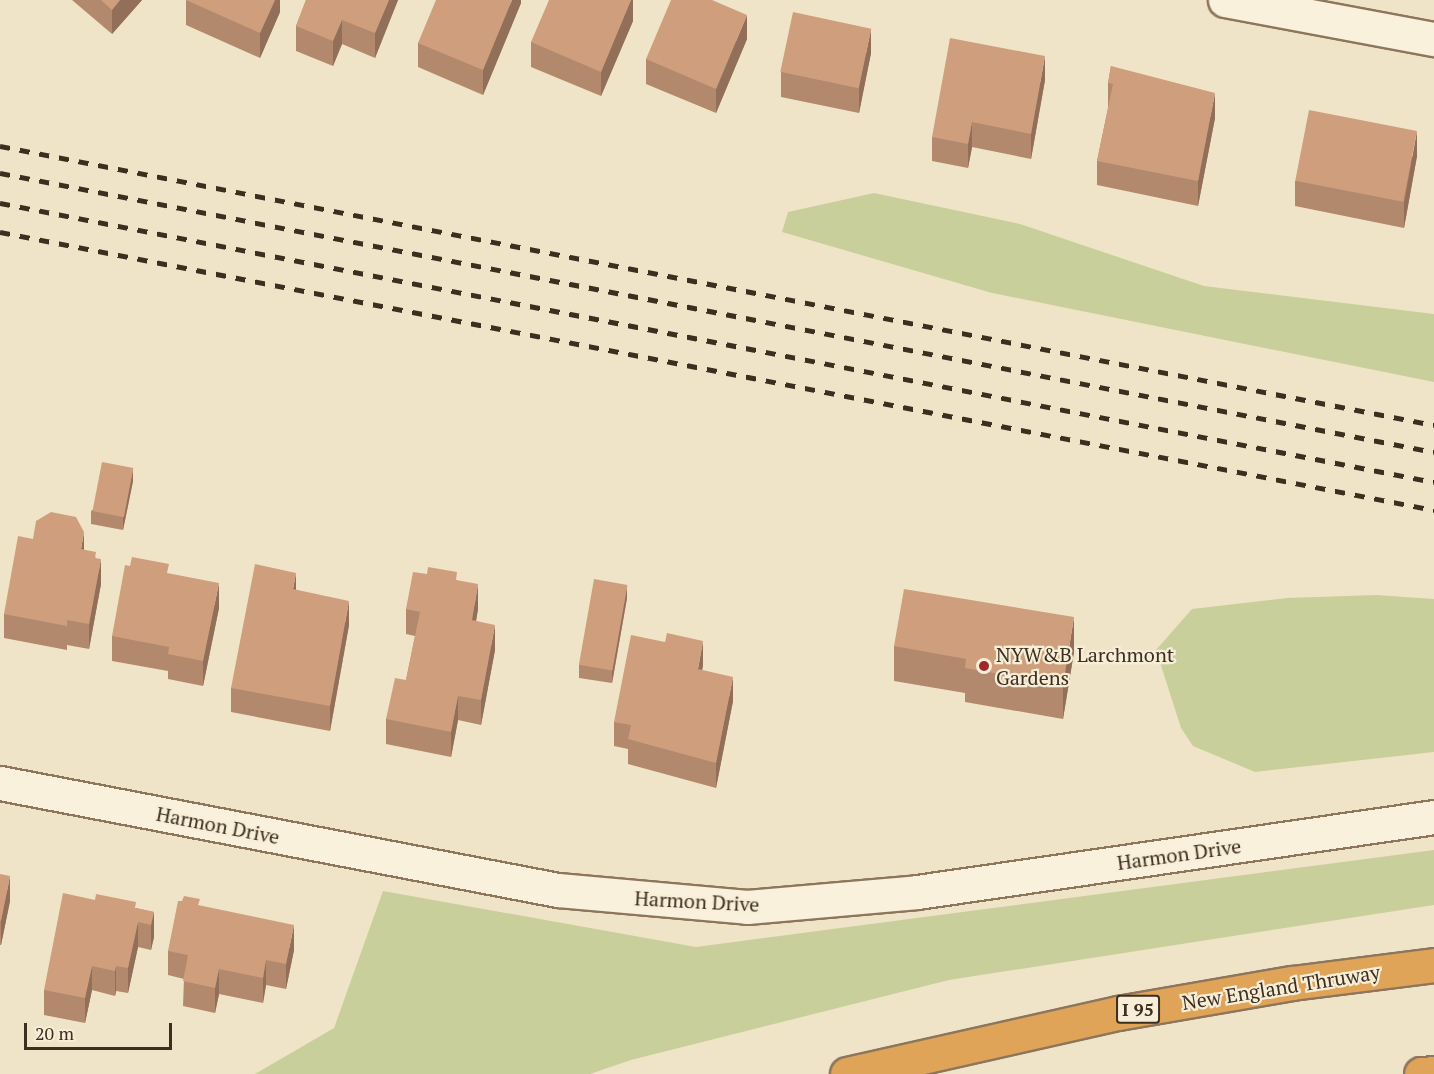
<!DOCTYPE html>
<style>
body{margin:0}
#map{position:relative;width:1434px;height:1074px;overflow:hidden;background:#f0e4c8;font-family:"PT Serif",serif}
div>[style]{position:absolute}
.green>*{inset:0;background:#c9cf9b}
.roads{filter:drop-shadow(2px 0 #8d765c) drop-shadow(-2px 0 #8d765c) drop-shadow(0 2px #8d765c) drop-shadow(0 -2px #8d765c)}
.minor>*{height:33px;margin:-16.5px;padding:0 16.5px;transform-origin:16.5px;border-radius:16.5px;background:#faf1dc}
.highway>*{height:33px;margin:-16.5px;padding:0 16.5px;transform-origin:16.5px;border-radius:16.5px;background:#e0a458}
.rail>*{height:4.5px;margin-top:-2.25px;transform-origin:0;background:repeating-linear-gradient(90deg,#3d2e20 0 10px,transparent 0 20px)}
.wall>*{inset:0;background:#b2896c}
.shaded-wall>*{inset:0;background:#916f58}
.building>*{inset:0;background:#cf9f7d;transform-origin:0 0}
.dots>*{width:16px;height:16px;translate:-50% -50%;box-sizing:border-box;border:3px solid #f7eed8;border-radius:50%}
span{translate:-50% -50%;white-space:nowrap;text-align:center;line-height:1.15;-webkit-text-stroke:4.5px #f7eed8;paint-order:stroke}
.shield-label span{padding:2px 4px;background:#f7eed8;border:2px solid;border-radius:4px;-webkit-text-stroke-width:0}
.shield-label{font-size:18px;color:#3d2e20;font-weight:700}
.poi-label{font-size:20px;color:#3d2e20}
.left{translate:0 -50%;text-align:left}
.street-label{font-size:20px;color:#3d2e20}
.scale{position:absolute;left:24px;top:1023px;width:148px;height:27px;box-sizing:border-box;border:3px solid #3d2e20;border-top:0;padding-left:8px;font-size:18px;line-height:21px;white-space:nowrap;color:#3d2e20;-webkit-text-stroke:4px #f7eed8;paint-order:stroke}
</style>
<div id="map">
<div class="green">
<i style="clip-path:polygon(874px 193px,1020px 224px,1204px 286px,1434px 314px,1434px 382px,992px 293px,782px 232px,788px 212px)"></i>
<i style="clip-path:polygon(1376px 595px,1434px 599px,1434px 752px,1255px 772px,1193px 746px,1181px 728px,1156px 650px,1192px 609px,1287px 598px)"></i>
<i style="clip-path:polygon(1434px 850px,1434px 905px,949px 980px,631px 1060px,590px 1074px,255px 1074px,334px 1028px,383px 891px,696px 947px)"></i>
</div>
<div class="roads">
<div class="minor">
<i style="left:1225px;top:0;width:213px;rotate:10.6deg"></i>
<i style="left:0;top:783px;width:568px;rotate:10.86deg"></i>
<i style="left:558px;top:890px;width:190px;rotate:5.1deg"></i>
<i style="left:747px;top:907px;width:171px;rotate:-5deg"></i>
<i style="left:917px;top:892px;width:522px;rotate:-8.25deg"></i>
</div>
<div class="highway">
<i style="left:847px;top:1074px;width:278px;rotate:-12.7deg"></i>
<i style="left:1118px;top:1013px;width:177px;rotate:-9.8deg"></i>
<i style="left:1292px;top:983px;width:143px;rotate:-7.2deg"></i>
<i style="left:1421px;top:1074px;width:13px;rotate:-4deg"></i>
</div>
</div>
<div class="rail">
<i style="left:0;top:146px;width:1461px;rotate:11.01deg"></i>
<i style="left:0;top:173px;width:1461px;rotate:11.01deg"></i>
<i style="left:0;top:203px;width:1461px;rotate:11.01deg"></i>
<i style="left:0;top:232px;width:1461px;rotate:10.97deg"></i>
</div>
<div class="wall">
<i style="clip-path:polygon(72px 0,142px 0,112px 34px)"></i>
<i style="clip-path:polygon(186px 0,280px 0,280px 12px,260px 58px,186px 25px)"></i>
<i style="clip-path:polygon(306px 0,398px 0,375px 58px,342px 44px,333px 66px,296px 51px,296px 26px)"></i>
<i style="clip-path:polygon(521px 0,521px 3px,483px 95px,418px 67px,418px 43px)"></i>
<i style="clip-path:polygon(633px 0,633px 21px,601px 96px,531px 67px,531px 42px)"></i>
<i style="clip-path:polygon(747px 39px,716px 113px,646px 84px,646px 59px)"></i>
<i style="clip-path:polygon(871px 53px,859px 113px,781px 97px,781px 72px)"></i>
<i style="clip-path:polygon(1111px 66px,1215px 118px,1198px 206px,1097px 185px,1097px 161px,1108px 108px,1108px 83px)"></i>
<i style="clip-path:polygon(1045px 80px,1031px 159px,972px 147px,968px 168px,932px 161px,932px 137px)"></i>
<i style="clip-path:polygon(1417px 156px,1404px 228px,1295px 206px,1295px 181px)"></i>
<i style="clip-path:polygon(133px 481px,123px 530px,91px 524px,91px 511px)"></i>
<i style="clip-path:polygon(84px 550px,96px 558px,101px 584px,89px 649px,67px 645px,67px 650px,4px 638px,4px 614px)"></i>
<i style="clip-path:polygon(169px 574px,219px 608px,203px 686px,168px 679px,168px 671px,112px 661px,112px 636px)"></i>
<i style="clip-path:polygon(457px 580px,478px 609px,476px 621px,495px 650px,481px 725px,458px 720px,451px 757px,386px 744px,386px 719px,406px 680px,415px 636px,406px 634px,406px 609px)"></i>
<i style="clip-path:polygon(296px 590px,349px 625px,330px 731px,231px 712px,231px 688px)"></i>
<i style="clip-path:polygon(627px 598px,612px 683px,579px 678px,579px 665px)"></i>
<i style="clip-path:polygon(894px 646px,1074px 652px,1063px 719px,965px 702px,965px 693px,894px 681px)"></i>
<i style="clip-path:polygon(703px 665px,702px 670px,733px 701px,716px 788px,628px 764px,628px 749px,614px 746px,614px 722px)"></i>
<i style="clip-path:polygon(0 874px,10px 901px,1px 945px,0 945px)"></i>
<i style="clip-path:polygon(200px 906px,294px 950px,286px 989px,266px 985px,263px 1003px,219px 994px,215px 1013px,183px 1006px,184px 979px,168px 975px,168px 951px)"></i>
<i style="clip-path:polygon(136px 908px,154px 912px,154px 937px,151px 950px,138px 947px,128px 993px,116px 991px,115px 996px,92px 990px,85px 1023px,44px 1015px,44px 990px)"></i>
</div>
<div class="shaded-wall">
<i style="clip-path:polygon(120px 0,142px 0,112px 34px,112px 10px)"></i>
<i style="clip-path:polygon(275px 0,280px 0,280px 12px,260px 58px,260px 33px)"></i>
<i style="clip-path:polygon(389px 0,398px 0,375px 58px,375px 33px)"></i>
<i style="clip-path:polygon(512px 0,521px 0,521px 3px,483px 95px,483px 70px)"></i>
<i style="clip-path:polygon(631px 0,633px 0,633px 21px,601px 96px,601px 72px)"></i>
<i style="clip-path:polygon(747px 15px,747px 39px,716px 113px,716px 89px)"></i>
<i style="clip-path:polygon(342px 20px,342px 44px,333px 66px,333px 41px)"></i>
<i style="clip-path:polygon(871px 29px,871px 53px,859px 113px,859px 88px)"></i>
<i style="clip-path:polygon(1045px 56px,1045px 80px,1031px 159px,1031px 134px)"></i>
<i style="clip-path:polygon(1215px 93px,1215px 118px,1198px 206px,1198px 181px)"></i>
<i style="clip-path:polygon(972px 122px,972px 147px,968px 168px,968px 144px)"></i>
<i style="clip-path:polygon(1417px 131px,1417px 156px,1404px 228px,1404px 203px)"></i>
<i style="clip-path:polygon(133px 468px,133px 481px,123px 530px,123px 517px)"></i>
<i style="clip-path:polygon(84px 532px,84px 556px,81px 549px)"></i>
<i style="clip-path:polygon(101px 559px,101px 584px,89px 649px,89px 624px)"></i>
<i style="clip-path:polygon(296px 573px,296px 598px,293px 589px)"></i>
<i style="clip-path:polygon(219px 583px,219px 608px,203px 686px,203px 661px)"></i>
<i style="clip-path:polygon(478px 584px,478px 609px,472px 645px,472px 620px)"></i>
<i style="clip-path:polygon(627px 585px,627px 598px,612px 683px,612px 671px)"></i>
<i style="clip-path:polygon(349px 601px,349px 625px,330px 731px,330px 706px)"></i>
<i style="clip-path:polygon(1074px 617px,1074px 652px,1063px 719px,1063px 685px)"></i>
<i style="clip-path:polygon(495px 625px,495px 650px,481px 725px,481px 700px)"></i>
<i style="clip-path:polygon(703px 641px,703px 665px,698px 694px,698px 669px)"></i>
<i style="clip-path:polygon(733px 677px,733px 701px,716px 788px,716px 763px)"></i>
<i style="clip-path:polygon(458px 696px,458px 720px,451px 757px,451px 732px)"></i>
<i style="clip-path:polygon(10px 876px,10px 901px,1px 945px,1px 921px)"></i>
<i style="clip-path:polygon(154px 912px,154px 937px,151px 950px,151px 925px)"></i>
<i style="clip-path:polygon(138px 922px,138px 947px,128px 993px,128px 968px)"></i>
<i style="clip-path:polygon(294px 925px,294px 950px,286px 989px,286px 964px)"></i>
<i style="clip-path:polygon(266px 960px,266px 985px,263px 1003px,263px 978px)"></i>
<i style="clip-path:polygon(92px 966px,92px 990px,85px 1023px,85px 998px)"></i>
<i style="clip-path:polygon(116px 966px,116px 991px,115px 996px,115px 971px)"></i>
<i style="clip-path:polygon(219px 969px,219px 994px,215px 1013px,215px 988px)"></i>
</div>
<div class="building">
<i style="clip-path:polygon(101px 0,120px 0,112px 10px)"></i>
<i style="clip-path:polygon(186px 0,275px 0,260px 33px)"></i>
<i style="clip-path:polygon(306px 0,389px 0,375px 33px,342px 20px,333px 41px,296px 26px)"></i>
<i style="clip-path:polygon(436px 0,512px 0,483px 70px,418px 43px)"></i>
<i style="clip-path:polygon(549px 0,631px 0,601px 72px,531px 42px)"></i>
<i style="clip-path:polygon(671px 0,712px 0,747px 15px,716px 89px,646px 59px)"></i>
<i style="left:793px;top:12px;width:80px;height:61px;rotate:12deg"></i>
<i style="clip-path:polygon(950px 38px,1045px 56px,1031px 134px,972px 122px,968px 144px,932px 137px)"></i>
<i style="clip-path:polygon(1111px 66px,1215px 93px,1198px 181px,1097px 161px,1113px 84px,1108px 83px)"></i>
<i style="left:1309px;top:110px;width:110px;height:72px;rotate:11deg"></i>
<i style="left:102px;top:462px;width:32px;height:50px;rotate:11deg"></i>
<i style="clip-path:polygon(51px 512px,76px 517px,84px 532px,81px 549px,96px 552px,95px 558px,101px 559px,89px 624px,67px 620px,67px 626px,4px 614px,18px 536px,33px 539px,36px 521px)"></i>
<i style="clip-path:polygon(132px 557px,169px 564px,167px 573px,219px 583px,203px 661px,168px 654px,169px 647px,112px 636px,125px 565px,130px 566px)"></i>
<i style="clip-path:polygon(255px 564px,296px 573px,293px 589px,349px 601px,330px 706px,231px 688px)"></i>
<i style="clip-path:polygon(428px 567px,457px 572px,456px 580px,478px 584px,472px 620px,495px 625px,481px 700px,458px 696px,451px 732px,386px 719px,395px 678px,406px 680px,420px 612px,406px 609px,413px 572px,427px 574px)"></i>
<i style="left:594px;top:579px;width:34px;height:87px;rotate:10deg"></i>
<i style="clip-path:polygon(904px 589px,1074px 617px,1063px 685px,965px 668px,966px 659px,894px 646px)"></i>
<i style="clip-path:polygon(667px 633px,703px 641px,698px 669px,733px 677px,716px 763px,628px 739px,631px 725px,614px 722px,631px 635px,665px 642px)"></i>
<i style="clip-path:polygon(0 874px,10px 876px,1px 921px,0 920px)"></i>
<i style="clip-path:polygon(63px 893px,95px 900px,96px 894px,136px 902px,135px 908px,154px 912px,151px 925px,138px 922px,128px 968px,116px 966px,115px 971px,92px 966px,85px 998px,44px 990px)"></i>
<i style="clip-path:polygon(184px 896px,200px 899px,198px 905px,294px 925px,286px 964px,266px 960px,263px 978px,219px 969px,215px 988px,183px 981px,188px 955px,168px 951px,178px 901px,182px 901px)"></i>
</div>
<div class="dots">
<i style="left:984px;top:666px;background:#9e2a2b"></i>
</div>
<div class="shield-label">
<span style="left:1138px;top:1009px">I 95</span>
</div>
<div class="poi-label">
<span class="left" style="left:996px;top:666px">NYW&amp;B Larchmont<br>Gardens</span>
</div>
<div class="street-label">
<span style="left:218px;top:825px;rotate:11deg">Harmon Drive</span>
<span style="left:1179px;top:854px;rotate:-8deg">Harmon Drive</span>
<span style="left:697px;top:901px;rotate:3deg">Harmon Drive</span>
<span style="left:1281px;top:987px;rotate:-9deg">New England Thruway</span>
</div>
<div class="scale">20 m</div>
</div>
